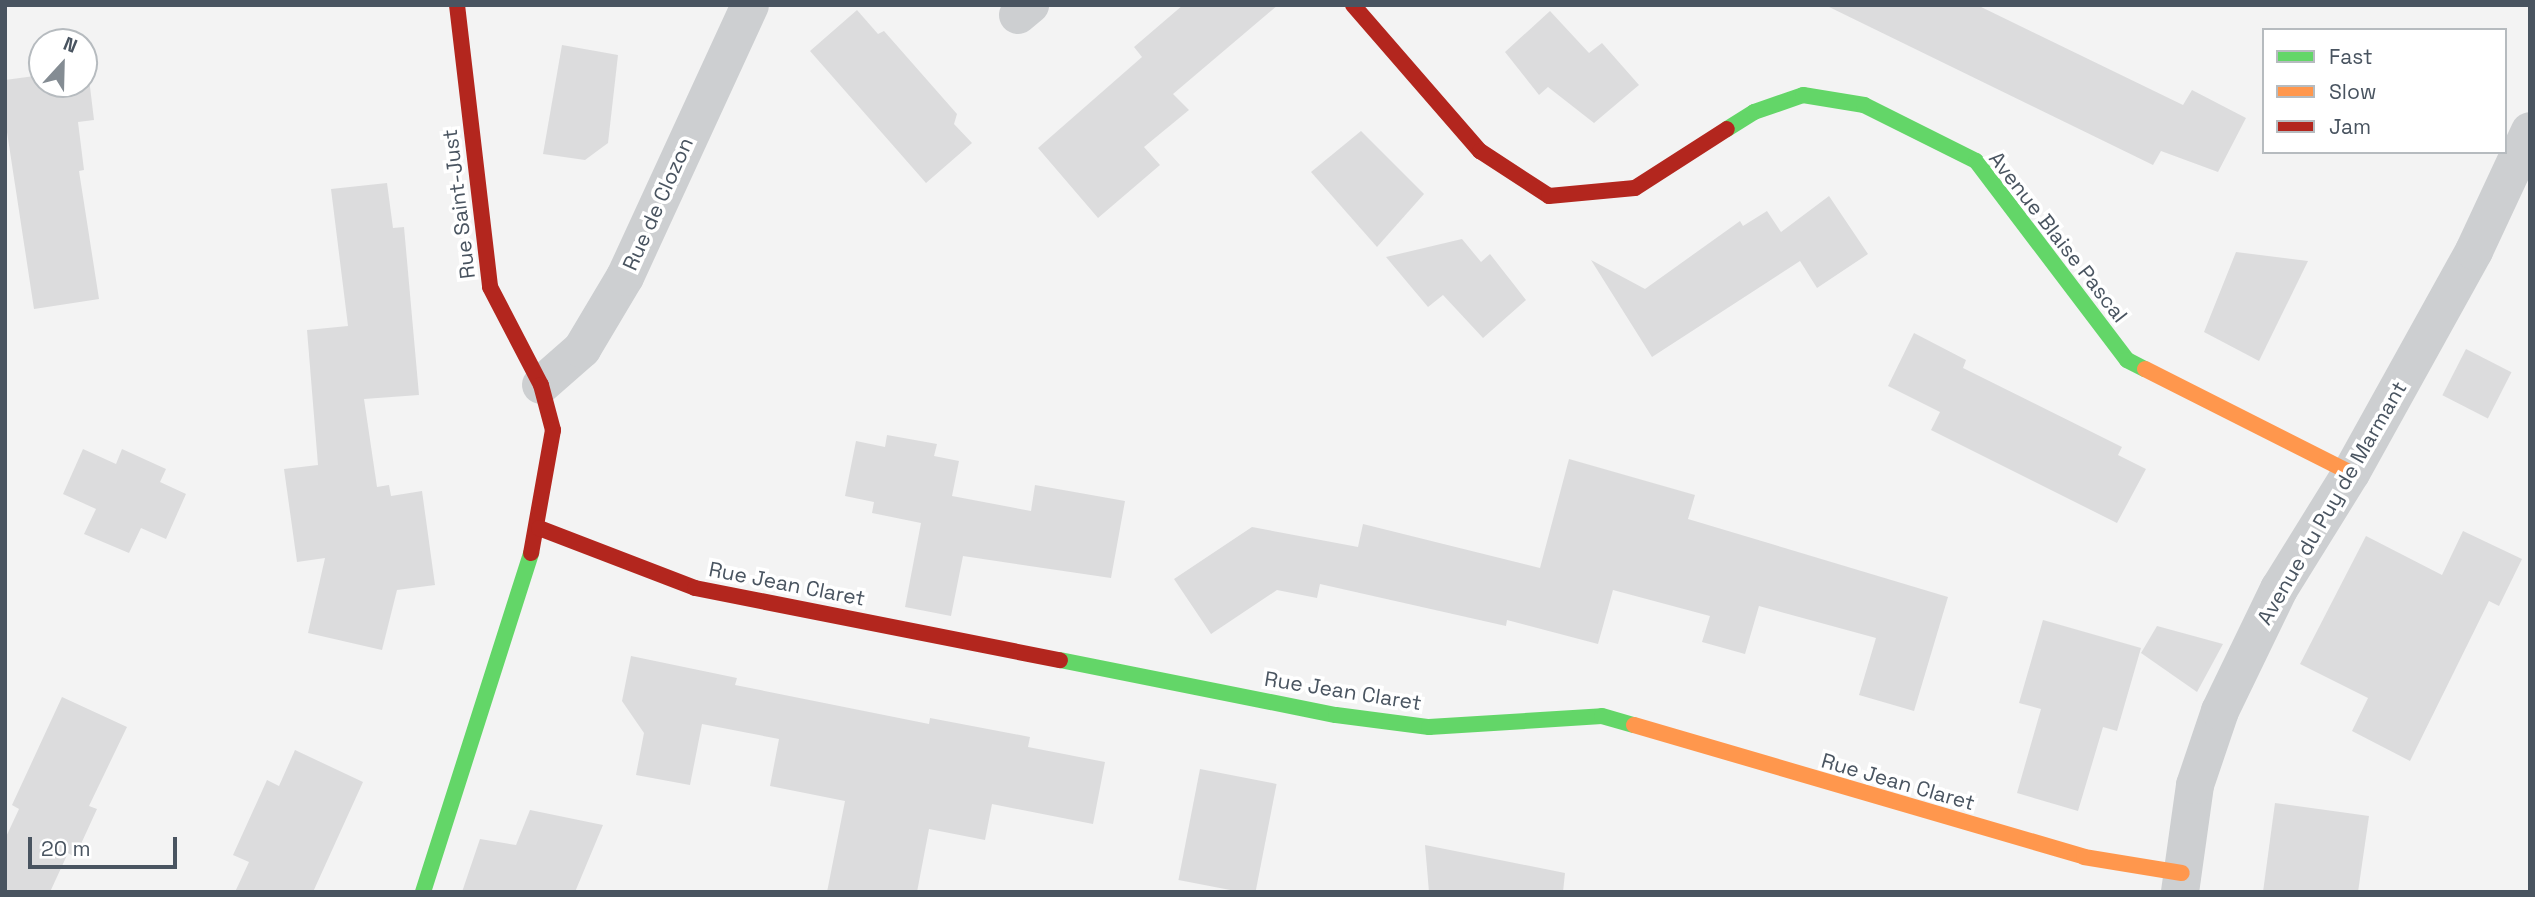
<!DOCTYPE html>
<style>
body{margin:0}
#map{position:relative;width:2535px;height:897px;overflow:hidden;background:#f3f3f3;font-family:"Space Grotesk",sans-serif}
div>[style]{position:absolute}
.building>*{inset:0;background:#dcdcdd;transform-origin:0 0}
.street>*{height:38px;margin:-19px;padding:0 19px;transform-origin:19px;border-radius:19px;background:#cdcfd1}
.fast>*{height:16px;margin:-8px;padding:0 8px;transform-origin:8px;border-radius:8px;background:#63d668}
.slow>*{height:16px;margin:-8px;padding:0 8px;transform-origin:8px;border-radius:8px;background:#ff974d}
.jam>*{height:16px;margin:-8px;padding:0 8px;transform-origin:8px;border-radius:8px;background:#b3261e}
span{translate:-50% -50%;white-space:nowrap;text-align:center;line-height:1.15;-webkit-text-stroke:7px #fff;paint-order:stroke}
.street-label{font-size:21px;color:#495460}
.frame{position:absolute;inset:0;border:7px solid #495460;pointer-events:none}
.legend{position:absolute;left:2262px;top:28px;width:245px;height:126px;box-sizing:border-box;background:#fff;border:2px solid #b6bbbf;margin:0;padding:9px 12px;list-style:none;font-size:21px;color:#495460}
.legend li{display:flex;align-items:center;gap:14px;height:35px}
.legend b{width:35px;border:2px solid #b6bbbf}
.north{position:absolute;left:28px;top:28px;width:70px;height:70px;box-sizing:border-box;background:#fff;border:2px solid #b6bbbf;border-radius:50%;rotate:22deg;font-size:19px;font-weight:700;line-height:28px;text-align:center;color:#495460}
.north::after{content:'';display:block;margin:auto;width:24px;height:32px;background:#848c93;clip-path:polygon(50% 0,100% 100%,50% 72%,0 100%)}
.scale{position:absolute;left:28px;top:837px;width:149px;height:32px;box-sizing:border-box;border:4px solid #495460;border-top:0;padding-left:9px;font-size:21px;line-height:24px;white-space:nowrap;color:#495460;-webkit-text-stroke:5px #fff;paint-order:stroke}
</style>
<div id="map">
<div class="building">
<i style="clip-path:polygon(1183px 5px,1278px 5px,1173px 94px,1189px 110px,1144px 147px,1160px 165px,1098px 218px,1038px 148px,1142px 57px,1134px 47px)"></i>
<i style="clip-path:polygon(1825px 5px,1977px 5px,2183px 105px,2192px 90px,2246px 118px,2218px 172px,2161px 151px,2153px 165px)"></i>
<i style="clip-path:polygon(857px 10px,878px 34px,884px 31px,957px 114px,954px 124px,972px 143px,926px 183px,810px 51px)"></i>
<i style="clip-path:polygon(1550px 11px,1589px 53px,1602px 43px,1639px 85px,1594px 123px,1548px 87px,1539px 95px,1505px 52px)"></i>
<i style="clip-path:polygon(562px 45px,618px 55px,608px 143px,585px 160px,543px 154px)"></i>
<i style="clip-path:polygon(84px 70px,88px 70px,94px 120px,78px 122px,84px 170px,79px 171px,99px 299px,34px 309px,5px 119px,5px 80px,42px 75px,42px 84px,84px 84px)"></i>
<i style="clip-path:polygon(1361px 131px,1424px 194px,1377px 247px,1311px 172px)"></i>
<i style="clip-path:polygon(387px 183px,393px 228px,404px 227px,419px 395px,364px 399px,377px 487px,389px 485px,391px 496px,422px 491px,435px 585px,397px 590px,382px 650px,308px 633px,325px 558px,297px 562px,284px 469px,318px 465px,307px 330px,348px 326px,331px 189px)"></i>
<i style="clip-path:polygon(1829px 196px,1868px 254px,1817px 288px,1800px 261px,1652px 357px,1591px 260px,1645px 289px,1740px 221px,1743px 226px,1767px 211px,1781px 232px)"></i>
<i style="clip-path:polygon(1462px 239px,1481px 262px,1490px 254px,1526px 300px,1483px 338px,1443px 295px,1428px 307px,1386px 257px)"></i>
<i style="clip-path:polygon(2236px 252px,2308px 261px,2259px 361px,2204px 332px)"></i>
<i style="clip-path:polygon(1914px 333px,1966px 360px,1963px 368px,2122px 447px,2118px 455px,2146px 469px,2117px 523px,1931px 430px,1940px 412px,1888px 386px)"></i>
<i style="left:2466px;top:349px;width:51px;height:52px;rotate:27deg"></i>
<i style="clip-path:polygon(887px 435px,937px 444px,934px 456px,959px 461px,952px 496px,1031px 511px,1035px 485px,1125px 501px,1111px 578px,963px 556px,951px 616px,905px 607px,921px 523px,872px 513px,874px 502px,845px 496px,856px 441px,885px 447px)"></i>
<i style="clip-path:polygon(83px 449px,116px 464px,122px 449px,166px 469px,160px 482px,186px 494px,166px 539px,141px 528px,129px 553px,84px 534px,96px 509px,63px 494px)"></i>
<i style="clip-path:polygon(1569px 459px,1695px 495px,1688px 519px,1948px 597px,1914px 711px,1859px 695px,1876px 638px,1759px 606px,1745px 654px,1702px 642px,1710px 616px,1613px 590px,1598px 644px,1507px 620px,1506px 626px,1320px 584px,1317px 598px,1277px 590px,1211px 634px,1174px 579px,1252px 527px,1358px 547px,1363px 524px,1540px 568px)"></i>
<i style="clip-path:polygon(2463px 531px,2522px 559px,2499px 606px,2489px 601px,2410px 761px,2352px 731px,2368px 698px,2300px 664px,2366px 536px,2442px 575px)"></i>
<i style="clip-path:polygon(2043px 620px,2141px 648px,2117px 731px,2103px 727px,2078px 811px,2017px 793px,2041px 709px,2019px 703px)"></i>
<i style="clip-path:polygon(2157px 626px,2223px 644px,2197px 692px,2141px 653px)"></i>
<i style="clip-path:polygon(631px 656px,737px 678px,735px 685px,929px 724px,930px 718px,1030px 737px,1028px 747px,1105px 762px,1093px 824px,992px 804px,985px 840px,929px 829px,917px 892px,827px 892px,845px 801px,770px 786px,779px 739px,702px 724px,690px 785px,636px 775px,644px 733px,622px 701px)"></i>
<i style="clip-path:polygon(62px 697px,127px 727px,89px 806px,97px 809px,75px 857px,68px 853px,50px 892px,5px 892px,5px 839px,19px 809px,12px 805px)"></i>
<i style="clip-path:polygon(295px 750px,363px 782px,313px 892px,235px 892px,249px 862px,233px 855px,267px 780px,279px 786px)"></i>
<i style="left:1200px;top:769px;width:78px;height:113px;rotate:11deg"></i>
<i style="clip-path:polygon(2275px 803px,2369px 816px,2358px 892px,2263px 892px)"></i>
<i style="clip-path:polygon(530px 810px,603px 825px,575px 892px,462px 892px,480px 839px,516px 845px)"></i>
<i style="clip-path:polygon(1425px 845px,1565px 873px,1563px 892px,1429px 892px)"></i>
</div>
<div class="street">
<i style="left:1018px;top:15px;width:16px;rotate:-40deg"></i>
<i style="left:541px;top:385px;width:55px;rotate:-41.3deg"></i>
<i style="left:582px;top:349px;width:84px;rotate:-59.2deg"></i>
<i style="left:625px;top:277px;width:299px;rotate:-65.3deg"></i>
<i style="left:2180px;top:892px;width:108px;rotate:-82deg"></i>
<i style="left:2195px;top:785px;width:78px;rotate:-71.3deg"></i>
<i style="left:2220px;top:711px;width:136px;rotate:-64.2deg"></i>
<i style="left:2279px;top:589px;width:137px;rotate:-58.2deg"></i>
<i style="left:2351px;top:473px;width:254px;rotate:-61deg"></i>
<i style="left:2474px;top:251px;width:132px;rotate:-65deg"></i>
</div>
<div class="fast">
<i style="left:1727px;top:129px;width:32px;rotate:-32deg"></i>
<i style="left:1754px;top:112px;width:52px;rotate:-19.1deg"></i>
<i style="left:1803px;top:95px;width:62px;rotate:9.3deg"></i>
<i style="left:1864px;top:105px;width:125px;rotate:26.6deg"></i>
<i style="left:1976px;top:161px;width:250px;rotate:52.8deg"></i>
<i style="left:2127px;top:360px;width:20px;rotate:27deg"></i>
<i style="left:1060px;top:660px;width:281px;rotate:11.3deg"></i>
<i style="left:1336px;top:715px;width:94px;rotate:7.4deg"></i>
<i style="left:1429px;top:727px;width:173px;rotate:-3.6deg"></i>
<i style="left:1602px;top:716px;width:33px;rotate:16deg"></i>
<i style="left:423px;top:892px;width:356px;rotate:-72.3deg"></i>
</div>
<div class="slow">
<i style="left:2145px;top:369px;width:231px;rotate:26.8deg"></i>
<i style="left:1634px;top:725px;width:469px;rotate:16.3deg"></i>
<i style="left:2084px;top:857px;width:99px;rotate:9.3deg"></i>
</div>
<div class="jam">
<i style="left:457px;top:5px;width:284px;rotate:83.3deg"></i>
<i style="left:490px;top:287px;width:110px;rotate:62.5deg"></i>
<i style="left:541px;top:385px;width:47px;rotate:75.1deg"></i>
<i style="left:553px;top:430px;width:125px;rotate:100.1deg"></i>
<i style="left:1353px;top:5px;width:194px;rotate:49deg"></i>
<i style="left:1480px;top:151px;width:82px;rotate:33.1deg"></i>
<i style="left:1549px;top:196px;width:86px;rotate:-5.3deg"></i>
<i style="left:1635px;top:188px;width:109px;rotate:-32.7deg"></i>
<i style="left:539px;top:528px;width:167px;rotate:21deg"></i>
<i style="left:695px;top:588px;width:372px;rotate:11.2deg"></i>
</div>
<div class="street-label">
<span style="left:459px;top:204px;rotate:-97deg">Rue Saint-Just</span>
<span style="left:658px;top:204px;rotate:-66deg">Rue de Clozon</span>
<span style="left:2058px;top:237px;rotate:52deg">Avenue Blaise Pascal</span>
<span style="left:2332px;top:503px;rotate:-60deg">Avenue du Puy de Marmant</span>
<span style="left:787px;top:584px;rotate:11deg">Rue Jean Claret</span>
<span style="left:1343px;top:691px;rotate:9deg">Rue Jean Claret</span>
<span style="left:1898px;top:782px;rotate:16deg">Rue Jean Claret</span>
</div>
<div class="frame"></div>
<ul class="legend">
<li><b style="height:9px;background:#63d668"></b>Fast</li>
<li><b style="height:9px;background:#ff974d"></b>Slow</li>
<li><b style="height:9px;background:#b3261e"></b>Jam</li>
</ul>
<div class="north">N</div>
<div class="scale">20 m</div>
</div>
